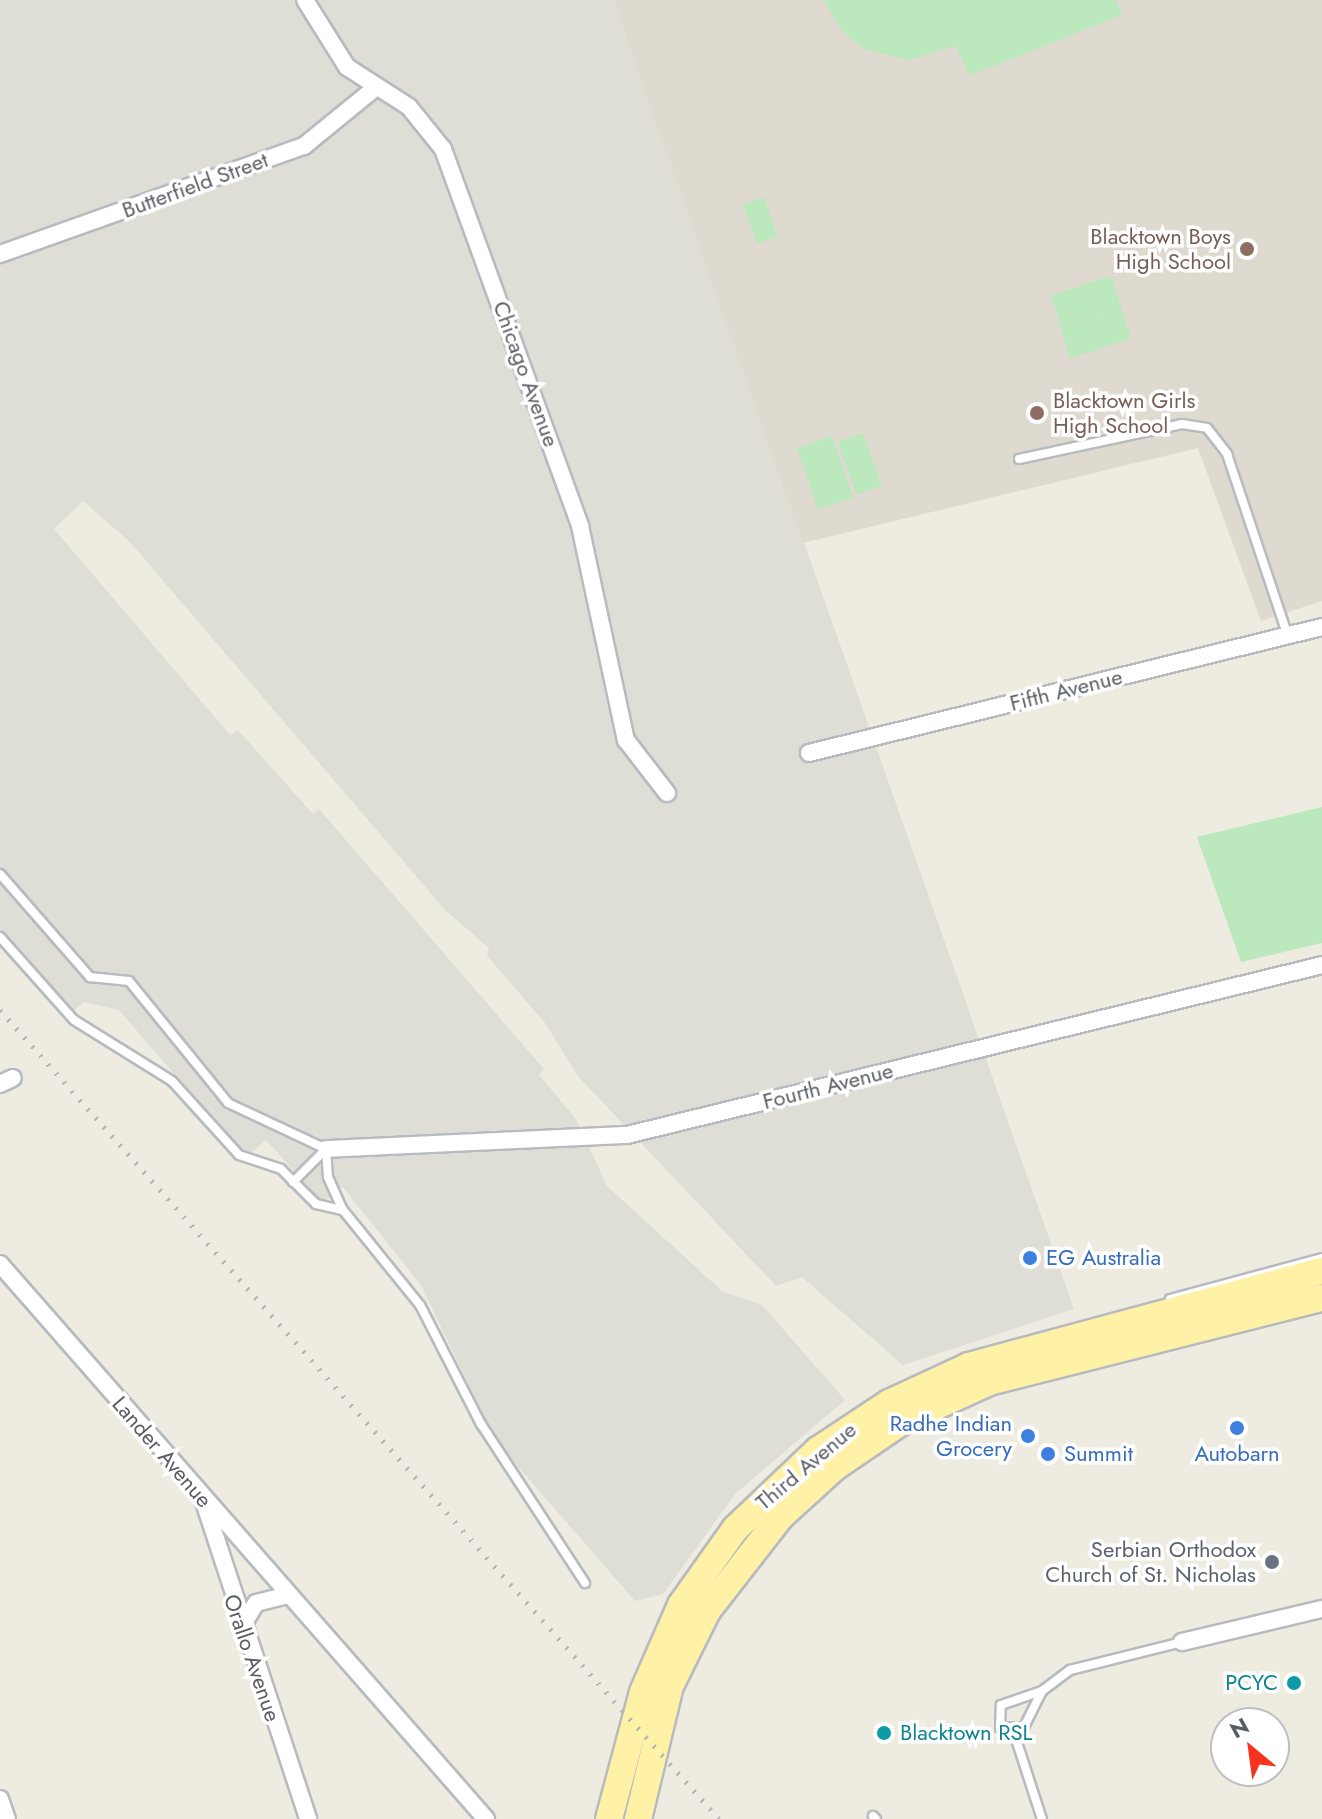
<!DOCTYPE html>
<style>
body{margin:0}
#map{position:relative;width:1322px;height:1819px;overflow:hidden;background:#eeebe1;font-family:Jost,sans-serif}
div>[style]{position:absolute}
.industrial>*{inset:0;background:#deddd6}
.education>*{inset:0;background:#dedad0}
.green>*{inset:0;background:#bbe8bc;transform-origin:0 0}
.roads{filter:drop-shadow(2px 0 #b7babf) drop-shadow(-2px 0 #b7babf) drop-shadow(0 2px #b7babf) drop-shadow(0 -2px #b7babf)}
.service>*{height:8px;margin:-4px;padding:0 4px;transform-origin:4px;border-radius:4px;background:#fff}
.minor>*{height:16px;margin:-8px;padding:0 8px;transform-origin:8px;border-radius:8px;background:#fff}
.primary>*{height:26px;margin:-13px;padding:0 13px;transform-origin:13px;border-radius:13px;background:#fff1a5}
.rail>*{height:5px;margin-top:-2.5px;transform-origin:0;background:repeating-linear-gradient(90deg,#b3b4b5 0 2px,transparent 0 12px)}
.dots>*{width:22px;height:22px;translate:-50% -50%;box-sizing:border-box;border:4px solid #fff;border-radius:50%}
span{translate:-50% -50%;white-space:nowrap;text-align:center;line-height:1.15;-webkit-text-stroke:7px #fff;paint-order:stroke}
.street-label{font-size:22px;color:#5a5e64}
.education-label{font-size:22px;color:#785e54}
.right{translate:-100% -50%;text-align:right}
.left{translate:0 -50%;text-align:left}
.shop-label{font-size:22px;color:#366cbe}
.worship-label{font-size:22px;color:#5b616d}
.culture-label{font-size:22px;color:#0d838f}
.north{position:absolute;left:1210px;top:1707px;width:80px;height:80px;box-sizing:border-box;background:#fff;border:2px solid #bdbfc1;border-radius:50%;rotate:331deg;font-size:22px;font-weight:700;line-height:32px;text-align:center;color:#5a5e64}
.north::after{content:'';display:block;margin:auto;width:28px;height:36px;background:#f7321f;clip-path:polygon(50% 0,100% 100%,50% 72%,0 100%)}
</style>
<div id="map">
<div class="industrial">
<i style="clip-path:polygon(0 0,613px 0,1074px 1309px,903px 1365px,802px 1277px,776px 1286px,577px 1075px,546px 1024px,487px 956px,489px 948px,446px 911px,129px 541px,83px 501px,54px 529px,230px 735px,238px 730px,313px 814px,319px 809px,544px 1069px,539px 1075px,576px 1119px,607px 1186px,723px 1292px,762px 1305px,845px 1400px,735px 1494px,663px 1594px,635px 1601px,495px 1440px,421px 1285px,343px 1187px,323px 1203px,266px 1140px,246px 1157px,119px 1010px,84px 1002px,72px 1012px,0 931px)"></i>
</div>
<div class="education">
<i style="clip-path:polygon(613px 0,1322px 0,1322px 601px,1261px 621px,1198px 448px,803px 543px)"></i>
</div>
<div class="green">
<i style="clip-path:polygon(824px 0,1116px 0,1122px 15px,969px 76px,956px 46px,909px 60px,864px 49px,840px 29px)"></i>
<i style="left:764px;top:197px;width:42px;height:22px;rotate:71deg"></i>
<i style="left:1111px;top:276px;width:32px;height:63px;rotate:72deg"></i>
<i style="left:1121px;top:307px;width:33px;height:64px;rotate:72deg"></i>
<i style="left:863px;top:433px;width:56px;height:27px;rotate:70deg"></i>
<i style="left:832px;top:436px;width:65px;height:37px;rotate:71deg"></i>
<i style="clip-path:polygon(1322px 807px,1322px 943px,1241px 962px,1197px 837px)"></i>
</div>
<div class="roads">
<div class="service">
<i style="left:1019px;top:459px;width:167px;rotate:-12.1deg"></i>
<i style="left:1182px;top:424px;width:25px;rotate:9deg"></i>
<i style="left:1207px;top:428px;width:33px;rotate:52deg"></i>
<i style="left:1227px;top:454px;width:192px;rotate:71.5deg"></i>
<i style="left:0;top:874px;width:137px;rotate:48.9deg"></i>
<i style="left:90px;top:977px;width:39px;rotate:6deg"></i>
<i style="left:129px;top:981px;width:157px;rotate:50.9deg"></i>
<i style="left:228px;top:1103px;width:108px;rotate:25.1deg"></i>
<i style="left:0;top:937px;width:111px;rotate:48.3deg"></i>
<i style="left:74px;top:1020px;width:115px;rotate:31.9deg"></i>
<i style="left:172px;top:1081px;width:100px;rotate:47.8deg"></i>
<i style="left:239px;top:1155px;width:44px;rotate:18.4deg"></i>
<i style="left:281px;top:1169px;width:49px;rotate:45deg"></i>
<i style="left:316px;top:1204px;width:28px;rotate:13deg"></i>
<i style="left:293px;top:1182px;width:47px;rotate:-45deg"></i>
<i style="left:326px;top:1149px;width:28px;rotate:86deg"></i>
<i style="left:328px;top:1177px;width:36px;rotate:66deg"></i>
<i style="left:343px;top:1210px;width:122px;rotate:51deg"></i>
<i style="left:420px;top:1305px;width:134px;rotate:62.9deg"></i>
<i style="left:481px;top:1424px;width:190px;rotate:56.8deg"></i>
<i style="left:1170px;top:1299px;width:157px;rotate:-15.1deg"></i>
<i style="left:1042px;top:1691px;width:40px;rotate:116.6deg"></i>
<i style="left:1024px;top:1727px;width:24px;rotate:178deg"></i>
<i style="left:1000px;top:1728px;width:23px;rotate:-88deg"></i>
<i style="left:1001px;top:1705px;width:43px;rotate:-18.9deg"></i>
<i style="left:1042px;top:1691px;width:35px;rotate:-37deg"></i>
<i style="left:1070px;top:1670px;width:115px;rotate:-14deg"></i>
<i style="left:1014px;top:1733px;width:90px;rotate:72deg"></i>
<i style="left:873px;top:1816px;width:4px;rotate:45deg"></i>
</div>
<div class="minor">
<i style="left:305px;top:0;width:79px;rotate:57.9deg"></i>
<i style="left:347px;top:67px;width:74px;rotate:32.8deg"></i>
<i style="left:409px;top:107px;width:54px;rotate:51deg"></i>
<i style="left:443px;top:149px;width:401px;rotate:70deg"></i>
<i style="left:580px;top:526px;width:219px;rotate:77.9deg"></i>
<i style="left:626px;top:740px;width:67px;rotate:52.3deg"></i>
<i style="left:0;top:254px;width:323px;rotate:-19.6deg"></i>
<i style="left:304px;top:146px;width:90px;rotate:-39.2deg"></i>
<i style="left:809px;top:753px;width:528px;rotate:-13.8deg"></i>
<i style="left:0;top:1084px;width:14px;rotate:-25deg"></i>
<i style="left:326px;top:1149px;width:301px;rotate:-2.7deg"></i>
<i style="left:627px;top:1135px;width:715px;rotate:-13.74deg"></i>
<i style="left:0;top:1264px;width:738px;rotate:48.79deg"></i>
<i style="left:202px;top:1496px;width:340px;rotate:71.8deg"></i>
<i style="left:241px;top:1628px;width:29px;rotate:-59deg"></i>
<i style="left:256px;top:1603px;width:32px;rotate:-14deg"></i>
<i style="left:1182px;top:1642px;width:144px;rotate:-13.3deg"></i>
<i style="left:0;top:1799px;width:21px;rotate:71deg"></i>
</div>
<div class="primary">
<i style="left:609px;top:1819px;width:131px;rotate:-75deg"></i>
<i style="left:643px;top:1692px;width:95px;rotate:-66.4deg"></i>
<i style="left:681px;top:1605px;width:93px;rotate:-54.6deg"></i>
<i style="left:735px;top:1529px;width:115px;rotate:-43.6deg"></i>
<i style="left:818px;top:1450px;width:85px;rotate:-33.5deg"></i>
<i style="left:889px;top:1403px;width:88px;rotate:-24.8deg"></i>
<i style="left:969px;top:1366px;width:366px;rotate:-15.1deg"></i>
<i style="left:638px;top:1819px;width:137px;rotate:-76.5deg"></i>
<i style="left:670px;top:1686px;width:84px;rotate:-63.7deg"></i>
<i style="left:707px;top:1611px;width:120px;rotate:-52.1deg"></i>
<i style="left:781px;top:1516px;width:73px;rotate:-42.2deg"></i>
<i style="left:835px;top:1467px;width:80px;rotate:-34.3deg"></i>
<i style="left:901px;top:1422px;width:97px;rotate:-24.4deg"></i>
<i style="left:989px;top:1382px;width:343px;rotate:-14.2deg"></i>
</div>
</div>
<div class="rail">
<i style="left:0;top:1010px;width:1082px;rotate:48.37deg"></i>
</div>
<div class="dots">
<i style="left:1247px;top:249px;background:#8d6e63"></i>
<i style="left:1037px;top:413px;background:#8d6e63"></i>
<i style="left:1030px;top:1258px;background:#3f7fe0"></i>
<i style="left:1237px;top:1428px;background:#3f7fe0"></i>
<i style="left:1028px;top:1436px;background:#3f7fe0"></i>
<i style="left:1048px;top:1454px;background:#3f7fe0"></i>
<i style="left:1272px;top:1562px;background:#6b7280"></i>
<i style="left:1294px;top:1683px;background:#0f9aa8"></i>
<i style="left:884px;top:1733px;background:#0f9aa8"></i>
</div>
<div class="street-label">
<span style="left:195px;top:185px;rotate:-20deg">Butterfield Street</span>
<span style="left:526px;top:374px;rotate:70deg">Chicago Avenue</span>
<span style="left:1066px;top:690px;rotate:-14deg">Fifth Avenue</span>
<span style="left:828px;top:1086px;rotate:-14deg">Fourth Avenue</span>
<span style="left:162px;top:1452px;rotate:49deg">Lander Avenue</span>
<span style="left:806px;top:1466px;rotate:-40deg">Third Avenue</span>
<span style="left:252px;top:1658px;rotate:71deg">Orallo Avenue</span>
</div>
<div class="education-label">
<span class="right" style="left:1231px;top:249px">Blacktown Boys<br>High School</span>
<span class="left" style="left:1053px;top:413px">Blacktown Girls<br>High School</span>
</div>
<div class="shop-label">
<span class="left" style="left:1046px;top:1258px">EG Australia</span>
<span class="right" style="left:1012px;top:1436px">Radhe Indian<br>Grocery</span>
<span class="left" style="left:1064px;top:1454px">Summit</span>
<span style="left:1237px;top:1454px">Autobarn</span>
</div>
<div class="worship-label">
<span class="right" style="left:1256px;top:1562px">Serbian Orthodox<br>Church of St. Nicholas</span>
</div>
<div class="culture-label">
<span class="right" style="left:1278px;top:1683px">PCYC</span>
<span class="left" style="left:900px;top:1733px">Blacktown RSL</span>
</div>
<div class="north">N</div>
</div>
